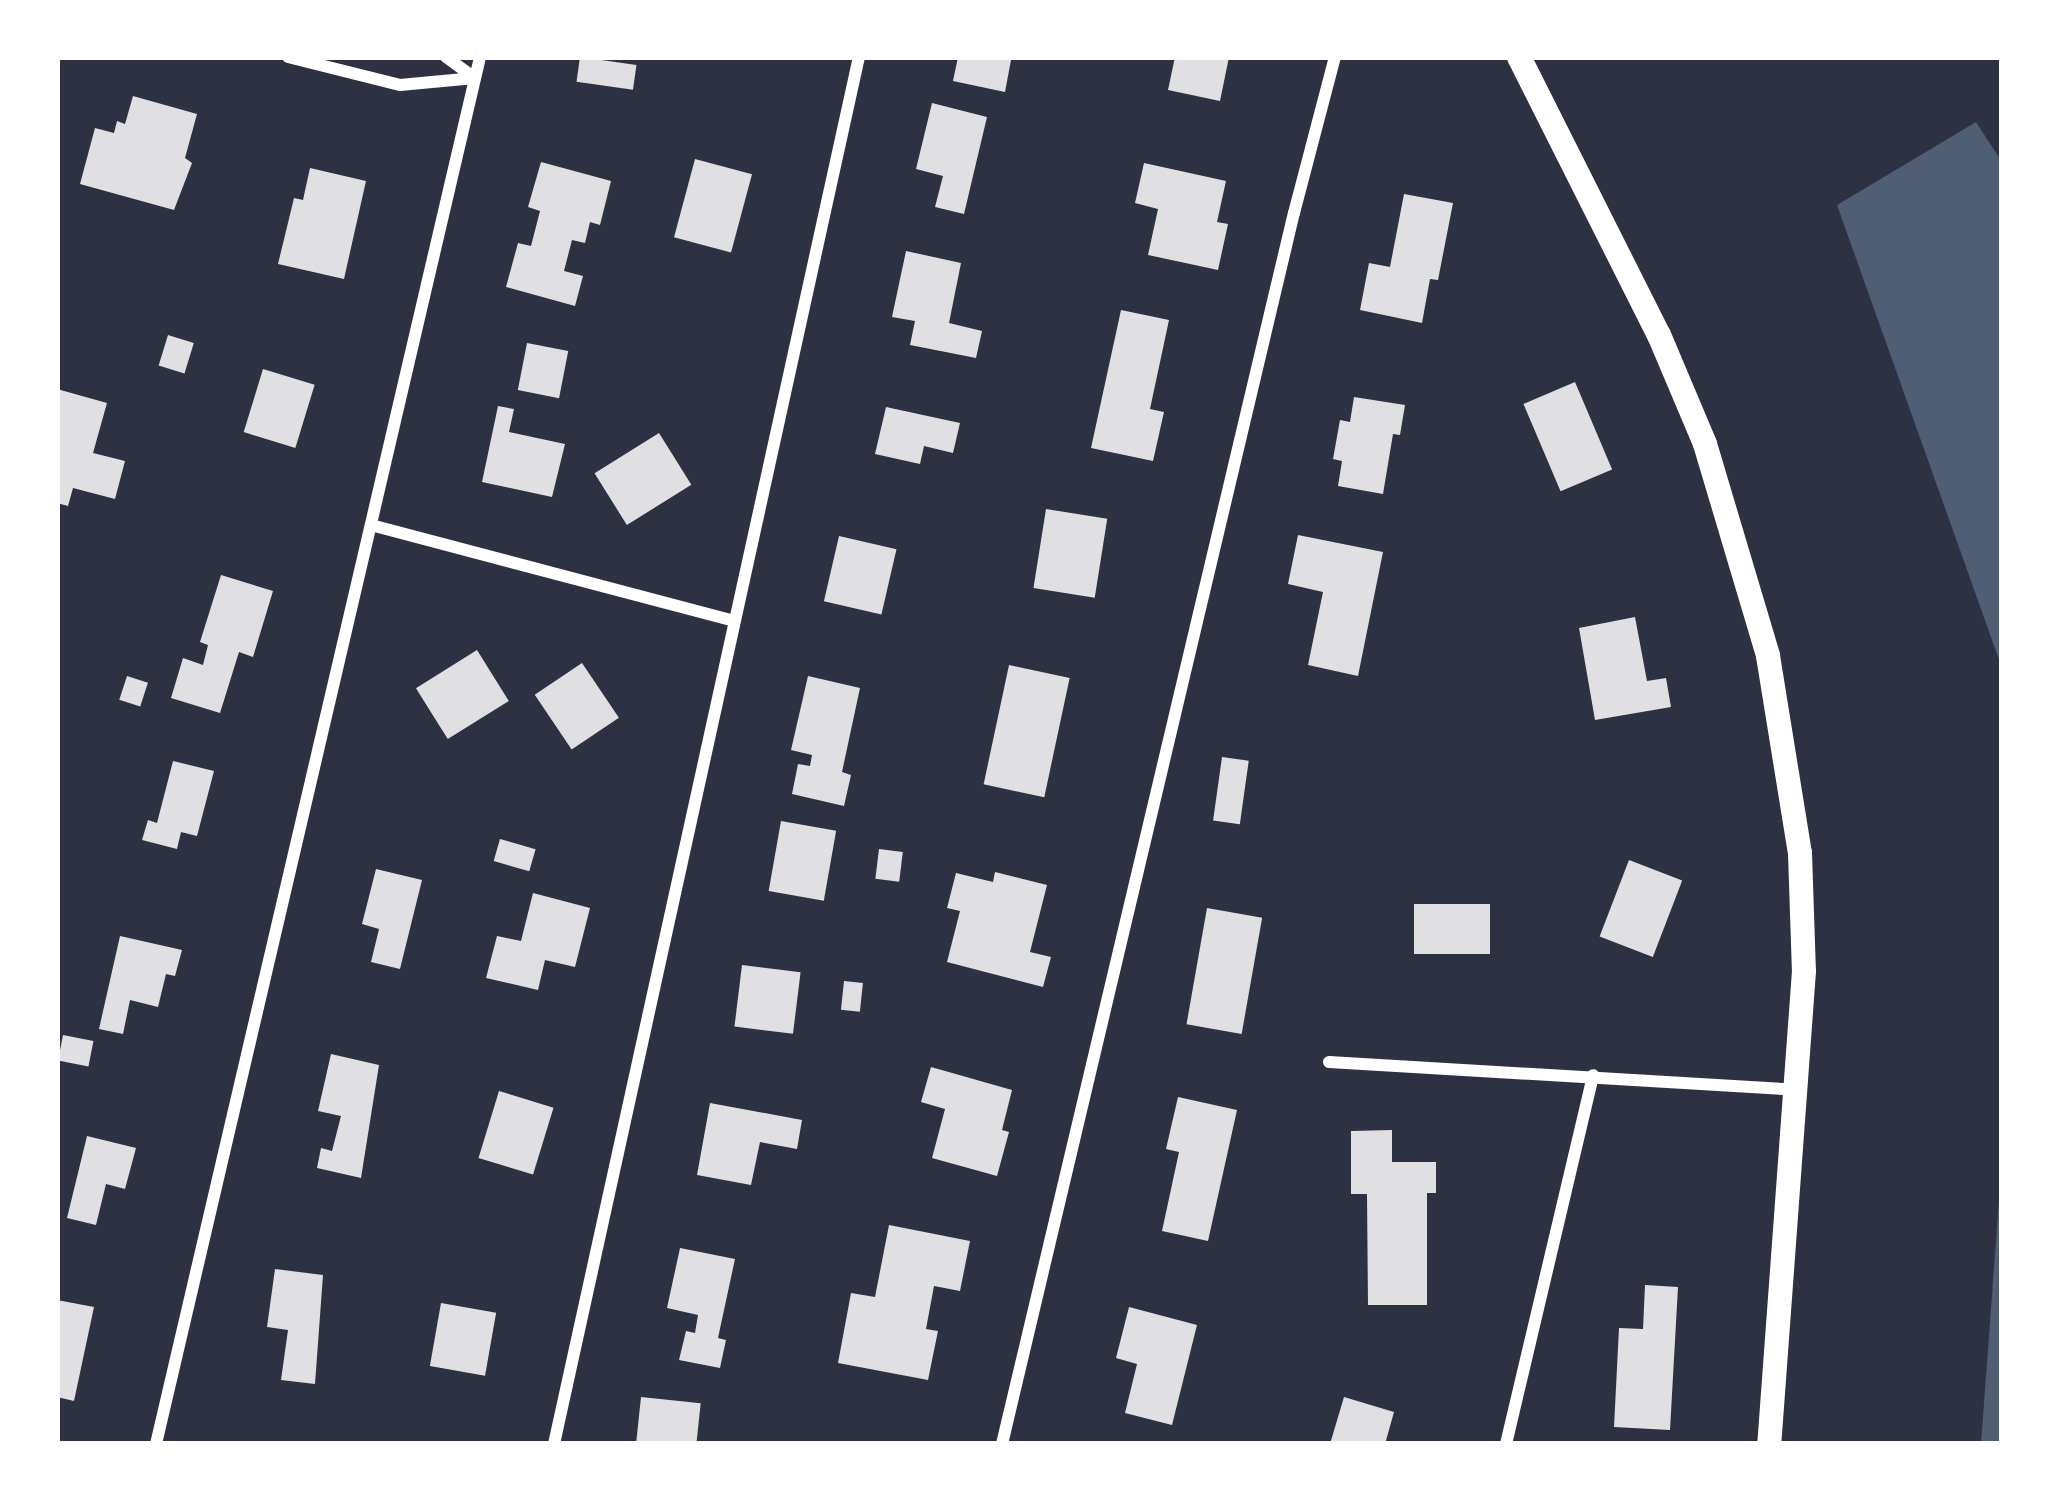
<!DOCTYPE html>
<style>
body{margin:0}
#map{position:relative;width:2059px;height:1501px;overflow:hidden;background:#2d3142;font-family:"DM Sans",sans-serif}
div>[style]{position:absolute}
.water>*{inset:0;background:#4f5d75}
.building>*{inset:0;background:#e0e0e3;transform-origin:0 0}
.minor>*{height:12px;margin:-6px;padding:0 6px;transform-origin:6px;border-radius:6px;background:#fff}
.secondary>*{height:24px;margin:-12px;padding:0 12px;transform-origin:12px;border-radius:12px;background:#fff}
span{translate:-50% -50%;white-space:nowrap;text-align:center;line-height:1.15;-webkit-text-stroke:9px #fff;paint-order:stroke}
.frame{position:absolute;inset:0;border:60px solid #fff;pointer-events:none}
</style>
<div id="map">
<div class="water">
<i style="clip-path:polygon(1976px 122px,2002px 162px,2002px 668px,1837px 205px)"></i>
<i style="clip-path:polygon(2002px 1159px,2002px 1444px,1981px 1444px)"></i>
</div>
<div class="building">
<i style="left:580px;top:57px;width:57px;height:25px;rotate:8deg"></i>
<i style="clip-path:polygon(958px 57px,1011px 60px,1005px 92px,953px 81px)"></i>
<i style="clip-path:polygon(1175px 57px,1229px 57px,1220px 101px,1168px 90px)"></i>
<i style="clip-path:polygon(133px 96px,197px 114px,185px 158px,192px 163px,174px 210px,80px 184px,95px 128px,114px 133px,117px 121px,125px 124px)"></i>
<i style="clip-path:polygon(932px 103px,987px 117px,964px 214px,935px 207px,943px 176px,916px 169px)"></i>
<i style="left:695px;top:159px;width:59px;height:81px;rotate:15deg"></i>
<i style="clip-path:polygon(541px 162px,611px 181px,600px 225px,590px 222px,585px 243px,572px 240px,564px 271px,583px 276px,575px 306px,506px 287px,518px 243px,531px 246px,540px 211px,528px 207px)"></i>
<i style="clip-path:polygon(1144px 163px,1226px 181px,1217px 222px,1228px 224px,1218px 270px,1148px 255px,1158px 209px,1135px 203px)"></i>
<i style="clip-path:polygon(310px 168px,366px 181px,344px 279px,278px 264px,294px 198px,303px 200px)"></i>
<i style="clip-path:polygon(1404px 194px,1453px 203px,1438px 280px,1430px 279px,1422px 323px,1360px 310px,1369px 263px,1390px 267px)"></i>
<i style="clip-path:polygon(906px 251px,961px 263px,949px 323px,982px 331px,976px 358px,910px 345px,915px 321px,892px 317px)"></i>
<i style="clip-path:polygon(1121px 310px,1169px 320px,1150px 409px,1164px 412px,1153px 461px,1091px 448px)"></i>
<i style="left:168px;top:335px;width:27px;height:32px;rotate:17deg"></i>
<i style="left:527px;top:343px;width:42px;height:48px;rotate:11deg"></i>
<i style="left:263px;top:369px;width:54px;height:66px;rotate:17deg"></i>
<i style="left:1575px;top:382px;width:95px;height:56px;rotate:67deg"></i>
<i style="clip-path:polygon(57px 389px,107px 403px,93px 453px,125px 461px,115px 499px,73px 488px,68px 506px,57px 503px)"></i>
<i style="clip-path:polygon(1354px 397px,1405px 405px,1400px 435px,1393px 434px,1383px 494px,1338px 486px,1342px 461px,1333px 459px,1340px 420px,1350px 422px)"></i>
<i style="clip-path:polygon(498px 406px,514px 409px,509px 432px,565px 444px,552px 497px,482px 482px)"></i>
<i style="clip-path:polygon(886px 407px,960px 423px,953px 453px,924px 446px,920px 464px,875px 454px)"></i>
<i style="left:659px;top:433px;width:61px;height:76px;rotate:58deg"></i>
<i style="left:1046px;top:509px;width:62px;height:80px;rotate:9deg"></i>
<i style="clip-path:polygon(1298px 535px,1383px 552px,1358px 676px,1308px 665px,1323px 592px,1288px 584px)"></i>
<i style="left:839px;top:536px;width:59px;height:67px;rotate:13deg"></i>
<i style="clip-path:polygon(221px 575px,273px 591px,253px 657px,239px 652px,220px 713px,171px 698px,183px 658px,203px 665px,208px 645px,200px 642px)"></i>
<i style="clip-path:polygon(1635px 617px,1647px 681px,1666px 678px,1671px 707px,1595px 720px,1579px 628px)"></i>
<i style="left:477px;top:650px;width:60px;height:72px;rotate:58deg"></i>
<i style="left:582px;top:663px;width:66px;height:57px;rotate:56deg"></i>
<i style="left:1009px;top:665px;width:62px;height:122px;rotate:12deg"></i>
<i style="left:127px;top:676px;width:22px;height:25px;rotate:18deg"></i>
<i style="clip-path:polygon(808px 676px,860px 688px,842px 772px,851px 775px,844px 806px,792px 794px,798px 764px,810px 766px,812px 755px,791px 750px)"></i>
<i style="left:1222px;top:757px;width:27px;height:64px;rotate:8deg"></i>
<i style="clip-path:polygon(173px 761px,214px 771px,197px 836px,181px 832px,177px 849px,142px 840px,148px 820px,157px 823px)"></i>
<i style="left:781px;top:821px;width:56px;height:71px;rotate:10deg"></i>
<i style="left:500px;top:839px;width:37px;height:23px;rotate:16deg"></i>
<i style="left:879px;top:849px;width:24px;height:30px;rotate:7deg"></i>
<i style="left:1629px;top:860px;width:57px;height:82px;rotate:21deg"></i>
<i style="clip-path:polygon(376px 869px,422px 880px,400px 969px,371px 962px,379px 929px,362px 924px)"></i>
<i style="clip-path:polygon(995px 872px,1047px 885px,1030px 952px,1051px 957px,1043px 987px,947px 962px,960px 911px,947px 908px,956px 873px,993px 882px)"></i>
<i style="clip-path:polygon(533px 893px,590px 908px,575px 967px,545px 960px,538px 990px,486px 978px,497px 936px,521px 941px)"></i>
<i style="left:1414px;top:904px;width:76px;height:50px"></i>
<i style="left:1207px;top:908px;width:56px;height:118px;rotate:10deg"></i>
<i style="clip-path:polygon(120px 936px,182px 950px,175px 976px,166px 974px,158px 1007px,130px 1000px,123px 1034px,99px 1029px)"></i>
<i style="left:742px;top:965px;width:59px;height:62px;rotate:7deg"></i>
<i style="left:844px;top:981px;width:19px;height:29px;rotate:6deg"></i>
<i style="left:63px;top:1035px;width:31px;height:26px;rotate:11deg"></i>
<i style="clip-path:polygon(331px 1054px,379px 1065px,361px 1178px,317px 1168px,321px 1148px,332px 1151px,341px 1116px,318px 1111px)"></i>
<i style="clip-path:polygon(931px 1067px,1012px 1090px,1002px 1130px,1009px 1132px,997px 1176px,932px 1158px,945px 1109px,921px 1102px)"></i>
<i style="left:499px;top:1091px;width:57px;height:70px;rotate:17deg"></i>
<i style="clip-path:polygon(1178px 1097px,1237px 1110px,1208px 1241px,1162px 1231px,1179px 1152px,1166px 1149px)"></i>
<i style="clip-path:polygon(710px 1103px,802px 1120px,797px 1149px,760px 1142px,751px 1185px,697px 1175px)"></i>
<i style="clip-path:polygon(1392px 1130px,1392px 1162px,1436px 1162px,1436px 1193px,1427px 1193px,1427px 1305px,1368px 1305px,1367px 1194px,1351px 1194px,1351px 1131px)"></i>
<i style="clip-path:polygon(87px 1136px,136px 1148px,125px 1189px,106px 1184px,96px 1225px,67px 1218px)"></i>
<i style="clip-path:polygon(889px 1225px,970px 1241px,960px 1291px,934px 1286px,926px 1329px,938px 1331px,928px 1380px,838px 1363px,851px 1293px,875px 1297px)"></i>
<i style="clip-path:polygon(680px 1248px,735px 1259px,718px 1338px,726px 1340px,720px 1368px,679px 1360px,686px 1331px,695px 1333px,698px 1315px,667px 1308px)"></i>
<i style="clip-path:polygon(275px 1269px,323px 1275px,315px 1384px,281px 1380px,288px 1330px,267px 1327px)"></i>
<i style="clip-path:polygon(1645px 1285px,1678px 1287px,1670px 1430px,1614px 1427px,1619px 1328px,1643px 1329px)"></i>
<i style="clip-path:polygon(57px 1300px,94px 1307px,74px 1401px,57px 1397px)"></i>
<i style="left:441px;top:1303px;width:56px;height:64px;rotate:10deg"></i>
<i style="clip-path:polygon(1129px 1307px,1197px 1325px,1172px 1425px,1125px 1413px,1137px 1364px,1116px 1358px)"></i>
<i style="left:641px;top:1397px;width:60px;height:47px;rotate:6deg"></i>
<i style="clip-path:polygon(1344px 1397px,1394px 1412px,1385px 1444px,1330px 1444px)"></i>
</div>
<div class="minor">
<i style="left:288px;top:57px;width:115px;rotate:14deg"></i>
<i style="left:400px;top:85px;width:75px;rotate:-5.3deg"></i>
<i style="left:446px;top:57px;width:34px;rotate:36deg"></i>
<i style="left:371px;top:525px;width:376px;rotate:14.8deg"></i>
<i style="left:1329px;top:1062px;width:467px;rotate:3.4deg"></i>
<i style="left:156px;top:1444px;width:1424px;rotate:-76.85deg"></i>
<i style="left:554px;top:1444px;width:1420px;rotate:-77.6deg"></i>
<i style="left:1002px;top:1444px;width:1265px;rotate:-76.66deg"></i>
<i style="left:1294px;top:213px;width:161px;rotate:-75.3deg"></i>
<i style="left:1506px;top:1444px;width:379px;rotate:-76.7deg"></i>
</div>
<div class="secondary">
<i style="left:1519px;top:57px;width:311px;rotate:63.3deg"></i>
<i style="left:1659px;top:335px;width:118px;rotate:67.1deg"></i>
<i style="left:1705px;top:444px;width:221px;rotate:73.4deg"></i>
<i style="left:1768px;top:656px;width:200px;rotate:80.8deg"></i>
<i style="left:1800px;top:853px;width:118px;rotate:88.1deg"></i>
<i style="left:1804px;top:971px;width:474px;rotate:94.2deg"></i>
</div>
<div class="frame"></div>
</div>
